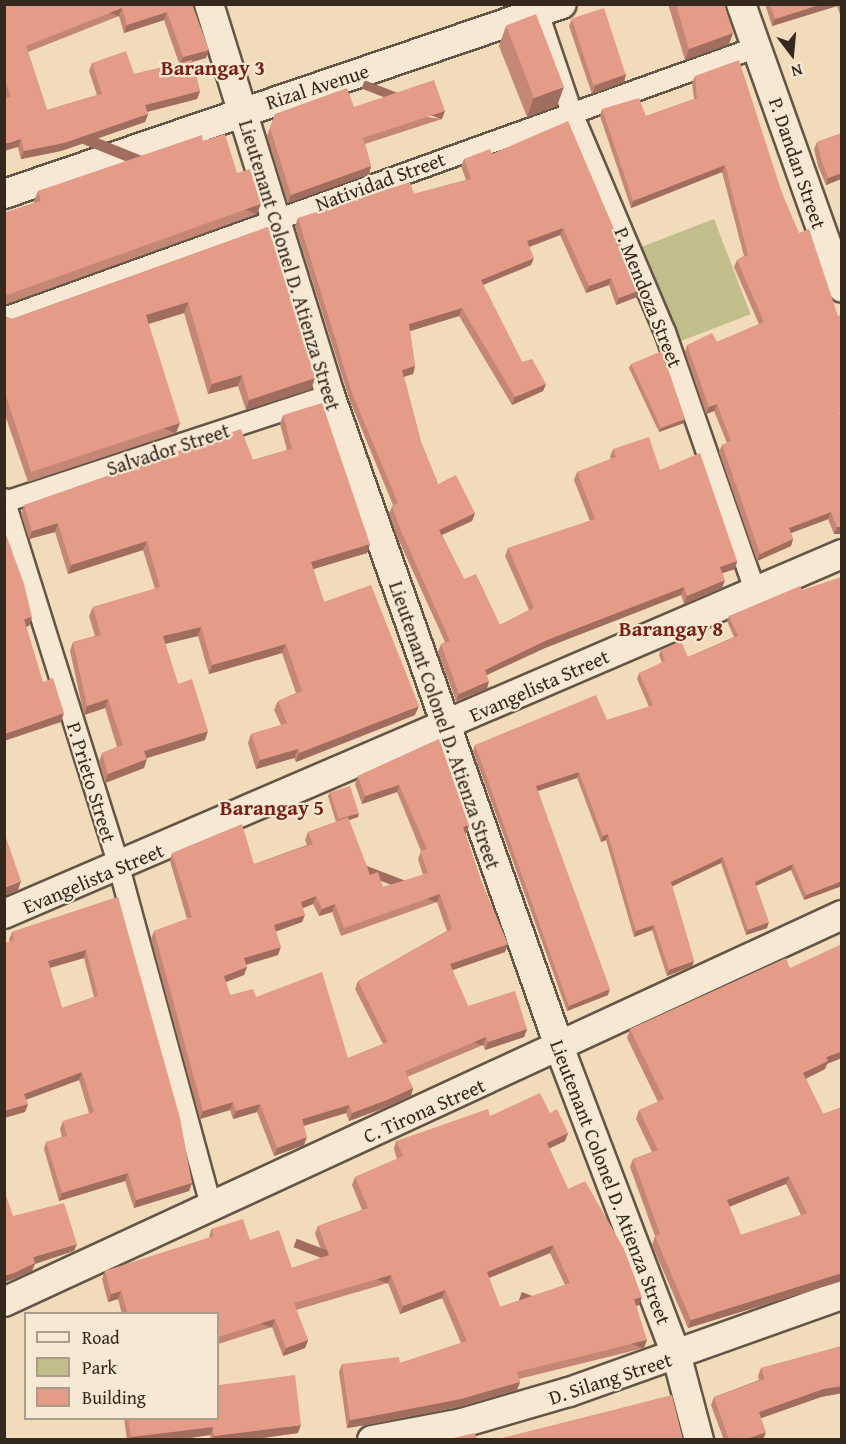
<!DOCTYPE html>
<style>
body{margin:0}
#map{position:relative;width:846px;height:1444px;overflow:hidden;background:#f1dbbb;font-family:"Gentium Book Plus",serif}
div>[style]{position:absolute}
.green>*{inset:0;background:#c1be8b;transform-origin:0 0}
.roads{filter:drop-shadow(2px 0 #645645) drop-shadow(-2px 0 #645645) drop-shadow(0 2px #645645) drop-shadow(0 -2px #645645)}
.street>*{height:20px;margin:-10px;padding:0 10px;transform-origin:10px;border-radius:10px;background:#f6e8d3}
.secondary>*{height:28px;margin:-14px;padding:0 14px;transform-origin:14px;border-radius:14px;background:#f6e8d3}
.wall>*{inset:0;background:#c48675}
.shaded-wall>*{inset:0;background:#a06d5f;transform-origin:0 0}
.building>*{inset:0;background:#e49c88;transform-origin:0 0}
span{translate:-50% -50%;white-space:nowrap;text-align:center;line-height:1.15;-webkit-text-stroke:4.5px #f6e8d3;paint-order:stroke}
.street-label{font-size:20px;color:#35291e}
.neighbourhood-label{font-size:21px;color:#7a1f14;font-weight:700}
.frame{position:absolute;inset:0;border:6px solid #35291e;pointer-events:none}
.legend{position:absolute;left:24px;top:1312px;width:195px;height:108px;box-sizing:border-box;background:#f6e8d3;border:2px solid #a99c8b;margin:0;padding:8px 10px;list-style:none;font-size:18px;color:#35291e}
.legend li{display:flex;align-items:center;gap:12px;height:30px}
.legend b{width:30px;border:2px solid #a99c8b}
.north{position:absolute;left:762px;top:24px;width:60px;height:60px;-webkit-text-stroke:4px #f6e8d3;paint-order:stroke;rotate:164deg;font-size:16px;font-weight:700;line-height:24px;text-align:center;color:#35291e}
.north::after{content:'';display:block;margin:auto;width:21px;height:27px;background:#35291e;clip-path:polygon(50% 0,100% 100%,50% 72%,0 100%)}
</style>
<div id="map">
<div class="green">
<i style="left:714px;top:219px;width:102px;height:78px;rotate:69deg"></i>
</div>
<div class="roads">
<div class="street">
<i style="left:535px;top:4px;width:115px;rotate:71.3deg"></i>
<i style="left:572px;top:113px;width:238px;rotate:67deg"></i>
<i style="left:665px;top:332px;width:274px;rotate:70.8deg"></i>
<i style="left:4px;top:318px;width:800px;rotate:-19.79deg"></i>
<i style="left:4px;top:499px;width:386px;rotate:72.6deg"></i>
<i style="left:119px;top:867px;width:351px;rotate:74.8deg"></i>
<i style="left:5px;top:502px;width:342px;rotate:-18.2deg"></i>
</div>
<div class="secondary">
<i style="left:209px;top:4px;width:409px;rotate:72.8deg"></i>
<i style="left:330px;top:395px;width:693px;rotate:70.62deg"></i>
<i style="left:560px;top:1049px;width:329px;rotate:69.2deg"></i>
<i style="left:677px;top:1357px;width:86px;rotate:75.2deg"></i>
<i style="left:741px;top:4px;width:301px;rotate:70.4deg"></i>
<i style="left:4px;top:194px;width:589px;rotate:-18.8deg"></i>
<i style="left:4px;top:914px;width:912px;rotate:-23.25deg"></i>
<i style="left:4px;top:1302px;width:923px;rotate:-24.79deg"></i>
<i style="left:372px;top:1440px;width:92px;rotate:-10.7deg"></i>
<i style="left:462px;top:1423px;width:111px;rotate:-16.2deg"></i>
<i style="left:569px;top:1392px;width:290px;rotate:-19.6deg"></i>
</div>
</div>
<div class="wall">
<i style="clip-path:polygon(evenodd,4px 4px,192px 4px,206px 58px,192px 62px,200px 91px,197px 99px,147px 112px,148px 114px,145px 122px,61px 151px,21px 159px,4px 95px,4px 4px,119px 16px,124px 33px,164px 20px,179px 63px,134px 74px,92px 63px,89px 71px,97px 95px,47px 110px,28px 52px,119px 16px)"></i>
<i style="clip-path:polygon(668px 4px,724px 4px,733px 33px,729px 44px,685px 60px)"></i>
<i style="clip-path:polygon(765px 4px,842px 4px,842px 20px,837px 6px,772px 26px)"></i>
<i style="clip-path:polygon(572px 19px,626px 74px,624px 82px,592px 94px,569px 26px)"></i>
<i style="clip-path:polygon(506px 26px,557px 106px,527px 117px,499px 46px)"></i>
<i style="clip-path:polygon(695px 76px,841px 418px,842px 534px,834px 534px,828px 519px,791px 533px,793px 539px,791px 546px,757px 561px,719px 452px,722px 445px,727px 443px,714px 411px,706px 414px,685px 352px,687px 345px,717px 342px,759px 324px,734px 267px,737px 260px,744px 256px,722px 172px,631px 208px,600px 116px,602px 109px,646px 116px,694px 99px,692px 83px)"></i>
<i style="clip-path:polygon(354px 107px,442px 119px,365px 144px,371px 166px,369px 174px,288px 203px,267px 136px,275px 114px)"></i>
<i style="clip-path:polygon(842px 133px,842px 181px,841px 179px,826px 185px,818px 166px,814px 149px,817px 142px)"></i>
<i style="clip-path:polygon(203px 141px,237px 173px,257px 214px,4px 305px,4px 213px,34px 203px,34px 201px,38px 191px)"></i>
<i style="clip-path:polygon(492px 154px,637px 297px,616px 305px,609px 285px,586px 293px,560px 235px,529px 247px,531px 265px,483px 285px,522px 362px,546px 384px,543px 391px,512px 405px,459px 316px,410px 331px,415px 366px,413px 374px,404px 377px,421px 442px,438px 484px,475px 513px,472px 521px,442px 535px,464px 579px,500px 625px,529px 610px,505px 556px,508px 548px,590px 521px,574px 480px,577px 472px,611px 459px,610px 457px,613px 449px,660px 470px,737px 561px,735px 569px,722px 573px,722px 588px,684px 604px,681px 595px,545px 648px,487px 675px,487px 689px,456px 701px,438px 652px,441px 644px,445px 642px,396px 534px,389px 513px,393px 505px,350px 401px,295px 226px,298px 218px,414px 194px,466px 180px,461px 166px,464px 159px)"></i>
<i style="clip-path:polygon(268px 227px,315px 378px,311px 389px,246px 410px,238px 386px,208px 394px,184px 313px,148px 324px,176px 433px,28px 482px,4px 412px,4px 316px,12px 319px)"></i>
<i style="clip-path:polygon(631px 364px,684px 423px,659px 432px,629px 368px)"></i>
<i style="clip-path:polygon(283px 415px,367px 553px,313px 569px,324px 602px,415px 715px,296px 762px,294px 758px,256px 769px,248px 743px,251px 734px,281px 725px,274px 710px,278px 701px,296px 693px,282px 653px,209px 674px,198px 636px,165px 644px,178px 684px,205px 740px,147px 758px,144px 768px,105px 783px,99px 762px,102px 753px,117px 747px,105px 708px,84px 715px,70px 651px,73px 642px,95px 636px,89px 616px,93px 607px,155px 589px,143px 550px,68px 574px,55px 532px,29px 539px,21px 514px,24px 505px,253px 460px,287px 450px,280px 424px)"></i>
<i style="clip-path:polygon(842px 577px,842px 886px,804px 900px,791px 870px,756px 886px,767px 928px,746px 935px,721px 863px,672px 886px,694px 961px,692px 966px,667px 976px,652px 930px,634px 937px,606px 840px,601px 842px,577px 778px,538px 791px,608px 995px,567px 1011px,473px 751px,475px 745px,607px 720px,649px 707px,637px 679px,639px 673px,662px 663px,659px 655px,661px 650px,688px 657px,734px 637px,727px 621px,729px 616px)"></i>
<i style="clip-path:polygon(evenodd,439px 739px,467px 833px,465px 833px,505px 952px,452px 970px,468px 1006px,527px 1029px,524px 1037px,485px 1050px,483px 1045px,407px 1077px,413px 1088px,411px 1096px,384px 1108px,349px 1121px,346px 1113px,304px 1126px,304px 1145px,274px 1156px,257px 1112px,233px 1119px,230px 1110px,200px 1119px,151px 939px,154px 931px,187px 919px,170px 861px,172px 853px,254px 864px,307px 845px,305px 840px,308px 832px,336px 822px,328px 796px,330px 792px,358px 817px,349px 820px,370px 875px,383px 887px,423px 875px,418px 859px,421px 851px,397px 792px,362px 804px,355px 784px,358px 776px,439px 739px,437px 902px,447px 931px,358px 981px,355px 989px,383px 1044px,348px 1058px,256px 997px,230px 995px,226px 982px,244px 975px,247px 967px,246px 965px,278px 955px,276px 931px,302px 922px,303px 908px,313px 904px,319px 916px,332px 912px,341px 936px,437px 902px)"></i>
<i style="clip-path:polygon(evenodd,118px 897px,192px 1183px,189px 1191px,134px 1208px,125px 1181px,59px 1201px,44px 1149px,46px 1142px,62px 1137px,60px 1129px,63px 1121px,89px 1113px,79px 1080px,26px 1100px,28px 1104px,25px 1112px,4px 1118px,4px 943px,10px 942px,9px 940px,12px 932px,118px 897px,84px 958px,94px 997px,62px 1008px,50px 968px,84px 958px)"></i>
<i style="clip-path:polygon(evenodd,630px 1029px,827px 1064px,825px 1069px,806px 1079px,823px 1114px,842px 1107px,842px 1281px,688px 1328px,652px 1245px,655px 1236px,630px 1167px,633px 1159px,652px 1152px,636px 1119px,639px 1110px,658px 1102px,627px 1038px,630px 1029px,786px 1184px,801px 1215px,741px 1235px,729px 1206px,786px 1184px)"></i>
<i style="clip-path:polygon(evenodd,550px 1113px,568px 1133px,565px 1141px,549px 1148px,568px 1189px,639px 1305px,636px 1306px,644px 1348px,519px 1379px,520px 1382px,517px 1390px,458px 1407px,366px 1425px,347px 1428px,339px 1372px,342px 1364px,400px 1363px,461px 1343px,442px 1298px,400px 1314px,388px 1283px,296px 1310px,308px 1340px,305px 1348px,283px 1356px,272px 1327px,218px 1344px,218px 1314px,122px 1314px,118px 1299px,108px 1302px,102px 1279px,105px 1271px,209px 1238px,211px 1229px,250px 1240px,292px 1268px,324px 1257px,315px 1234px,318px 1226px,362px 1210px,352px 1185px,355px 1177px,397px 1159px,394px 1149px,396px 1141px,490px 1116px,550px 1113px,550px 1253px,565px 1285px,500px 1307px,489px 1278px,550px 1253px)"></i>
<i style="clip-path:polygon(842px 1346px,842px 1393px,821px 1397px,761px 1418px,763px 1440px,724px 1440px,711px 1405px,714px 1397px,759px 1380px,758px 1376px,761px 1368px)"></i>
<i style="clip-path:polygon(219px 1385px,298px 1433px,248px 1440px,211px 1440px,210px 1435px,175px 1440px,127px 1440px,124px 1419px,218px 1419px)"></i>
</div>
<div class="shaded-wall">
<i style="clip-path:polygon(822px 4px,838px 4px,837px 6px,772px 26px,775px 19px)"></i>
<i style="left:122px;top:8px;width:9px;height:103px;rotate:111deg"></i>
<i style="clip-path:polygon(167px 12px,164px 20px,124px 33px,127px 25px)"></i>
<i style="clip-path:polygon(733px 33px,729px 44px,685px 60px,689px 49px)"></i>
<i style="clip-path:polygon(209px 50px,206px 58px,180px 65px,183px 57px)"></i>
<i style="clip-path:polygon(626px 74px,624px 82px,592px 94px,595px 86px)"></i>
<i style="clip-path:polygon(564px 87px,557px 106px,527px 117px,534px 97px)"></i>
<i style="clip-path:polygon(200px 91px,197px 99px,142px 113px,145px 105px)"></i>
<i style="left:445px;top:111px;width:9px;height:86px;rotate:111deg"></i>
<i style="clip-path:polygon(148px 114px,145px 122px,61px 151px,21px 159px,24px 151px)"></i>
<i style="clip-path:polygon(21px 139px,18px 147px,4px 151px,4px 144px)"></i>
<i style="clip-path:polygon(725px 165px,722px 172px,631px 208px,633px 201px)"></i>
<i style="clip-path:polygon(371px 166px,369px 174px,288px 203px,291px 195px)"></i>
<i style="clip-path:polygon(842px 173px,841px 179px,826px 185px,828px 178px)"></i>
<i style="left:261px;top:204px;width:11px;height:273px;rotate:112deg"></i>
<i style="clip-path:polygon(563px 228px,560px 235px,524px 249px,527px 241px)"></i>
<i style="clip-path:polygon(534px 258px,531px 265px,478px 287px,481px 280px)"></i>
<i style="clip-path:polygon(611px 278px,609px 285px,586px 293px,589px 286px)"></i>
<i style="clip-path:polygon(640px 290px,637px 297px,616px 305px,619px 298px)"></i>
<i style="clip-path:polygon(188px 302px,184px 313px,142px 326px,146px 315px)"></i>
<i style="clip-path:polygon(462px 308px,459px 316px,407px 332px,409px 324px)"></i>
<i style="clip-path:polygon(415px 366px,413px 374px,399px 378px,402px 370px)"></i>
<i style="clip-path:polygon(242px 375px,238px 386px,208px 394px,212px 384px)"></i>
<i style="clip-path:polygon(315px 378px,311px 389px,246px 410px,249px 400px)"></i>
<i style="clip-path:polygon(546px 384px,543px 391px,512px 405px,515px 397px)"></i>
<i style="clip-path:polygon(717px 404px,714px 411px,706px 414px,709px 407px)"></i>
<i style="clip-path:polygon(685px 419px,684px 423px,659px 432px,661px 428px)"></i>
<i style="left:180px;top:423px;width:11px;height:157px;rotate:112deg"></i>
<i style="clip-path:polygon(831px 512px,828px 519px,786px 535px,789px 528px)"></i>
<i style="clip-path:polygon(475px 513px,472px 521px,437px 537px,439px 530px)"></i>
<i style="clip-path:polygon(58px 523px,55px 532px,29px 539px,32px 531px)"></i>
<i style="clip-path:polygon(837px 527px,842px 527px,842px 534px,834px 534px)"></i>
<i style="clip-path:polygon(793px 539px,791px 546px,757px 561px,760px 554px)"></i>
<i style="clip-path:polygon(147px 541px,143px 550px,68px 574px,71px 565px)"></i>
<i style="clip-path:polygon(370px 544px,367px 553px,307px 571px,311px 562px)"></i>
<i style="clip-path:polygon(737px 561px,735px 569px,717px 575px,720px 567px)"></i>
<i style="clip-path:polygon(725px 580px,722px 588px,684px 604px,687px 596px)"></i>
<i style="clip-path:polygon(684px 587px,681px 595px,545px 648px,482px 677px,485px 670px,547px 640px)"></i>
<i style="clip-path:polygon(32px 617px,29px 626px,21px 628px,24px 619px)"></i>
<i style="clip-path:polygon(201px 627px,198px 636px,160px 645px,163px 636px)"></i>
<i style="clip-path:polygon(286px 644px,282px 653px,209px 674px,212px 665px)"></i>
<i style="clip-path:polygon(489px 681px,487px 689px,456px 701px,459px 694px)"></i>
<i style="clip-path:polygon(108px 699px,105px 708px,84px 715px,87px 706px)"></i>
<i style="clip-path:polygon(419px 706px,415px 715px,296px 762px,299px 753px)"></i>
<i style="clip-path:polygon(64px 713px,61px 722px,4px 741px,4px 734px)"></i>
<i style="clip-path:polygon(208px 731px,205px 740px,141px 760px,144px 751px)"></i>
<i style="clip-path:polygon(298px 749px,294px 758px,256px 769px,260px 760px)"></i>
<i style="clip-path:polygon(147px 759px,144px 768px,105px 783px,108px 774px)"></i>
<i style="clip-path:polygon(579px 772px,577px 778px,534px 792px,536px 786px)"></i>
<i style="clip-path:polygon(399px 785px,397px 792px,362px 804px,365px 796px)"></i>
<i style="clip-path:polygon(359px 813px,358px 817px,337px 824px,338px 820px)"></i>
<i style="clip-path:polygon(469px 825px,467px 833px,460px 835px,463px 827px)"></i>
<i style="clip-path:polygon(608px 834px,606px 840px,601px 842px,603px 836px)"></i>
<i style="clip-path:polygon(723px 857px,721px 863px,669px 888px,671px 882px)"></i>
<i style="clip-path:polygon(793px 864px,791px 870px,753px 887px,755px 882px)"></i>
<i style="clip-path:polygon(21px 881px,18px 890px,4px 896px,4px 888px)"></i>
<i style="clip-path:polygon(842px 881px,842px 886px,804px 900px,806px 895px)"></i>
<i style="left:440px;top:894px;width:9px;height:102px;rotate:111deg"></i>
<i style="clip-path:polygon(316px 896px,313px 904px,298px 910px,301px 902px)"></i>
<i style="clip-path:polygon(335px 904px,332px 912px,319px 916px,322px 909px)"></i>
<i style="clip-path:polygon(305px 915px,302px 922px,272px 933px,274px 925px)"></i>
<i style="clip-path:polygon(769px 922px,767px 928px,746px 935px,748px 930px)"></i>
<i style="clip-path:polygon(654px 925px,652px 930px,634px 937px,636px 931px)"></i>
<i style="clip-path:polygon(508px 944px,505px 952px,447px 972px,450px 964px)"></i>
<i style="clip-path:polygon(281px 947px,278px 955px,241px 966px,244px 958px)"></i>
<i style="clip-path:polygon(86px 950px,84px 958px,45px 969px,48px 961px)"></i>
<i style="clip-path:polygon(694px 961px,692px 966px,667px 976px,669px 970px)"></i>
<i style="clip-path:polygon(247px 967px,244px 975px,221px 984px,224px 976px)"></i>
<i style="clip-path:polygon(610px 989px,608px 995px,567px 1011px,569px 1006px)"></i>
<i style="clip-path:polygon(527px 1029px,524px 1037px,485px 1050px,488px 1042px)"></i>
<i style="left:486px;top:1037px;width:9px;height:88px;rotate:111deg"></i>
<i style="clip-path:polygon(842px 1051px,842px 1058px,827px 1064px,825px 1069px,800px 1081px,803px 1073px,826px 1057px)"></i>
<i style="clip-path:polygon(82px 1072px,79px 1080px,22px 1101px,24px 1094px)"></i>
<i style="clip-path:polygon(413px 1088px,411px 1096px,384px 1108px,349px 1121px,352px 1113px)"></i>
<i style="clip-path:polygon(233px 1102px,230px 1110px,200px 1119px,203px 1111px)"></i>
<i style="clip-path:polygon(28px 1104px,25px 1112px,4px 1118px,4px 1111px)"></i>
<i style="clip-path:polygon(260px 1104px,257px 1112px,233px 1119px,236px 1111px)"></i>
<i style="clip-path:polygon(349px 1105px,346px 1113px,299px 1127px,302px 1119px)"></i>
<i style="clip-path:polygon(568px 1133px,565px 1141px,544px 1151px,547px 1143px)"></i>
<i style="clip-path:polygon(307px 1137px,304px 1145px,274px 1156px,277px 1148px)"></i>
<i style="clip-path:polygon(128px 1173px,125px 1181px,59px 1201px,62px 1193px)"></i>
<i style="clip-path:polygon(789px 1176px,786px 1184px,724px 1209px,727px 1200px)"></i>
<i style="clip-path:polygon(192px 1183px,189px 1191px,134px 1208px,136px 1200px)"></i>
<i style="clip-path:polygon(77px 1244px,74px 1251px,35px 1264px,32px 1271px,11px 1280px,4px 1282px,4px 1276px,33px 1257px)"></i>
<i style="clip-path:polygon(553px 1245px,550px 1253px,484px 1280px,487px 1272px)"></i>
<i style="clip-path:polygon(842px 1273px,842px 1281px,688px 1328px,691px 1320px)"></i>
<i style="left:391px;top:1275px;width:9px;height:101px;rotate:111deg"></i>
<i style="clip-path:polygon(445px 1290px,442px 1298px,400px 1314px,403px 1306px)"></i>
<i style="clip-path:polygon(121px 1291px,118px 1299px,108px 1302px,111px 1294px)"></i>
<i style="clip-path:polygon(642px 1297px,639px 1305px,631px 1307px,634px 1299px)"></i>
<i style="left:275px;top:1319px;width:9px;height:60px;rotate:111deg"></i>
<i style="clip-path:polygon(308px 1340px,305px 1348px,283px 1356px,286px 1348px)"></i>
<i style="left:647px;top:1340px;width:9px;height:134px;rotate:111deg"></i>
<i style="clip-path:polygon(520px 1382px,517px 1390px,458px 1407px,366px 1425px,347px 1428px,350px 1420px)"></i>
<i style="clip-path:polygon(842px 1386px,842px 1393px,821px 1397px,756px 1420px,759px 1412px,823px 1389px)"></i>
<i style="clip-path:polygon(301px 1425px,298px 1433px,248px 1440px,213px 1440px,214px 1436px)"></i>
<i style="clip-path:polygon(213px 1427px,210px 1435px,175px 1440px,130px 1440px,131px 1437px)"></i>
<i style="clip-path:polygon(766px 1432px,763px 1440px,744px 1440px)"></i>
</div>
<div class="building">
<i style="clip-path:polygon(4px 4px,192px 4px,209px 50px,183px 57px,167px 12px,127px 25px,122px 8px,26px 46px,47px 110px,102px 94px,92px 63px,126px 51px,134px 74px,192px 60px,200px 91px,145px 105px,148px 114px,64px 143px,24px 151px,21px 139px,4px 144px,4px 98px,11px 97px,4px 78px)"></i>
<i style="clip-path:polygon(676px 4px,724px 4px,733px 33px,689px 49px)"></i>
<i style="clip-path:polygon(770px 4px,822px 4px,775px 19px)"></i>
<i style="left:604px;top:8px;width:70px;height:34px;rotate:72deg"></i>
<i style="left:536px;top:14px;width:78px;height:32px;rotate:69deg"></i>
<i style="clip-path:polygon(739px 60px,782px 193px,799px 233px,809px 229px,838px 316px,842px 314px,842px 412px,839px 413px,842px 420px,842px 527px,837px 527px,831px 512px,789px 528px,793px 539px,760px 554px,722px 445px,731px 441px,717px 404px,709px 407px,687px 345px,712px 333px,717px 342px,764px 322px,737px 260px,748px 255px,725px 165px,633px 201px,602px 109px,639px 98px,646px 116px,697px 98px,695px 76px)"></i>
<i style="clip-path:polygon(434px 80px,445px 111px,363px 138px,371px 166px,291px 195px,270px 128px,275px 114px,347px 88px,354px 107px)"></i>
<i style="clip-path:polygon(568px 121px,640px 290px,619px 298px,611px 278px,589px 286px,563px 228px,527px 241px,534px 258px,481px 280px,522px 362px,532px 359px,546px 384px,515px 397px,462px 308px,409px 324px,415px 366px,402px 370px,421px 442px,438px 484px,456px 475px,475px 513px,439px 530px,464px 579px,476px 574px,500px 625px,534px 608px,508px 548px,595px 519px,577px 472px,616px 457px,613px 449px,649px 437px,660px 470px,700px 453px,737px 561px,720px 567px,725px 580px,687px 596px,684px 587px,547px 640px,485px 670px,489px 681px,459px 694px,441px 644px,450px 641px,399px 526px,392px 506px,398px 503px,352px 393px,298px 218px,410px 182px,414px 194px,471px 179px,464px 159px,490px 149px,492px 154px)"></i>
<i style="clip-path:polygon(842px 133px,842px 173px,828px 178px,821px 159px,817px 142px)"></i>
<i style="clip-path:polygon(225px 134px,237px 173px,250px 169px,261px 204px,4px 296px,4px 213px,41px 201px,38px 191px,202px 135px,203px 141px)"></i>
<i style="clip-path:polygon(268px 227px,315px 378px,249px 400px,242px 375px,212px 384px,188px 302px,146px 315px,180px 423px,31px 472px,4px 390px,4px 316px,12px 319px)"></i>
<i style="clip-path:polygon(662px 351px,685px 419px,661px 428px,631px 364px)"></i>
<i style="clip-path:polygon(322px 403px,370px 544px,311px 562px,324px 602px,371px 585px,419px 706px,299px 753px,298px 749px,260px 760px,251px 734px,287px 723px,278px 701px,302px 691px,286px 644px,212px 665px,201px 627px,163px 636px,178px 684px,192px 679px,208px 731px,144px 751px,147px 759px,108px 774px,102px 753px,123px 745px,108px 699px,87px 706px,73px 642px,101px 635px,93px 607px,160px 587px,147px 541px,71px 565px,58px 523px,32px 531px,24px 505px,241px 429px,253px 460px,292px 449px,283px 415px)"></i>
<i style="clip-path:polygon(4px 529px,24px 584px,32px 617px,24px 619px,43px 682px,53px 678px,64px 713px,4px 734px)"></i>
<i style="clip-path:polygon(842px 577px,842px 881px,806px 895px,793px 864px,755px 882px,769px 922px,748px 930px,723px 857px,671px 882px,694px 961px,669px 970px,654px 925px,636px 931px,608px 834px,603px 836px,579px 772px,536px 786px,610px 989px,569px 1006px,475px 745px,596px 695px,607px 720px,653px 705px,639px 673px,665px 661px,661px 650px,681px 641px,688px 657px,738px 636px,729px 616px,800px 586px,802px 590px)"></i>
<i style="clip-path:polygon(evenodd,439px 739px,469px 825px,463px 827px,480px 878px,508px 944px,450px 964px,468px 1006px,515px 991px,527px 1029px,488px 1042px,486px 1037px,405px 1071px,413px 1088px,387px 1100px,352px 1113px,349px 1105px,302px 1119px,307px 1137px,277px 1148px,260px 1104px,236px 1111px,233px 1102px,203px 1111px,154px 931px,192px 917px,172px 853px,242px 824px,254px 864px,313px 844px,308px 832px,348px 817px,370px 875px,378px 872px,383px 887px,428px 873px,420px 851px,427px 849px,399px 785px,365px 796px,358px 776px,439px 739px,440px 894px,452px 929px,358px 981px,388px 1042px,348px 1058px,322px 972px,256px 997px,253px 989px,230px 995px,224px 976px,247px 967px,244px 958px,281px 947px,274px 925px,305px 915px,301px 902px,316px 896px,322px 909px,335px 904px,344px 928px,440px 894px)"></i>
<i style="left:350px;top:786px;width:28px;height:21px;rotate:72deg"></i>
<i style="clip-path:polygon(4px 832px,21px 881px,4px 888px)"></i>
<i style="clip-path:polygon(evenodd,118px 897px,180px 1118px,192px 1183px,136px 1200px,128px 1173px,62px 1193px,46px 1142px,67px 1136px,63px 1121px,94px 1112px,82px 1072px,24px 1094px,28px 1104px,4px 1111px,4px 943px,14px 940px,12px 932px,118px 897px,86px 950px,98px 996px,62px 1008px,48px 961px,86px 950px)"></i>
<i style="clip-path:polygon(evenodd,842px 944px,842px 1051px,826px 1057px,828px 1061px,803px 1073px,823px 1114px,842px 1107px,842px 1273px,691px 1320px,655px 1236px,660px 1234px,633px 1159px,658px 1150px,639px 1110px,664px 1099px,630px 1029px,786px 958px,790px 968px,842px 944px,789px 1176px,807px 1213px,741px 1235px,727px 1200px,789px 1176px)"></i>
<i style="clip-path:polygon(evenodd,540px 1093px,550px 1113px,557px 1109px,568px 1133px,547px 1143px,568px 1189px,585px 1181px,624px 1249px,642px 1297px,634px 1299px,647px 1340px,517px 1372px,520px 1382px,461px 1399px,368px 1417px,350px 1420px,342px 1364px,399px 1357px,400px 1363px,467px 1341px,445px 1290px,403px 1306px,391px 1275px,294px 1303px,308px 1340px,286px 1348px,275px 1319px,218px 1337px,218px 1314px,128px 1314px,121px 1291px,111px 1294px,105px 1271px,214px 1236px,211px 1229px,243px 1219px,250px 1240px,279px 1230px,292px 1268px,329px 1255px,318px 1226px,368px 1208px,355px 1177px,403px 1156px,396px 1141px,488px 1109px,490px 1116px,540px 1093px,553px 1245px,570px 1283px,500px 1307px,487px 1272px,553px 1245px)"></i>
<i style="clip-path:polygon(4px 1189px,13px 1216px,64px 1203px,77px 1244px,33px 1257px,35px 1263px,14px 1273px,4px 1276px)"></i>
<i style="clip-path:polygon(842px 1346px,842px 1386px,823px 1389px,759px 1412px,766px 1432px,744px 1440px,729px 1440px,714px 1397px,765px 1379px,761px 1368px)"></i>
<i style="clip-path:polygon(218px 1370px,219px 1385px,295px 1375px,301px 1425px,214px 1436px,213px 1427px,131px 1437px,128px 1419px,218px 1419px)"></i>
<i style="clip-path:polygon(672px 1395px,683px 1440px,494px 1440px)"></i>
<i style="clip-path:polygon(475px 1433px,477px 1440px,445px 1440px)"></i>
</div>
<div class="street-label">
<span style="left:317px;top:86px;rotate:-18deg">Rizal Avenue</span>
<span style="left:798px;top:163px;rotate:71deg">P. Dandan Street</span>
<span style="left:380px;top:181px;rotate:-20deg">Natividad Street</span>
<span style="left:290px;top:265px;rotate:73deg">Lieutenant Colonel D. Atienza Street</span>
<span style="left:649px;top:297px;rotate:68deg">P. Mendoza Street</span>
<span style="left:168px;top:449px;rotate:-18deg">Salvador Street</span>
<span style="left:539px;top:685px;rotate:-24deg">Evangelista Street</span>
<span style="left:445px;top:725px;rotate:71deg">Lieutenant Colonel D. Atienza Street</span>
<span style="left:92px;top:782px;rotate:73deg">P. Prieto Street</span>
<span style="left:93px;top:878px;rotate:-23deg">Evangelista Street</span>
<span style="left:424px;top:1110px;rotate:-24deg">C. Tirona Street</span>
<span style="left:611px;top:1182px;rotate:69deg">Lieutenant Colonel D. Atienza Street</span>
<span style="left:610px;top:1378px;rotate:-18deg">D. Silang Street</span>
</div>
<div class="neighbourhood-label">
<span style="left:213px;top:68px">Barangay 3</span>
<span style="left:671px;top:629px">Barangay 8</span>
<span style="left:272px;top:808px">Barangay 5</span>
</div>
<div class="frame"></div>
<ul class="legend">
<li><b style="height:8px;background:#f6e8d3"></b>Road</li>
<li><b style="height:16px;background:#c1be8b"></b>Park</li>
<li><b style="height:16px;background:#e49c88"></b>Building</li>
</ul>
<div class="north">N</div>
</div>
